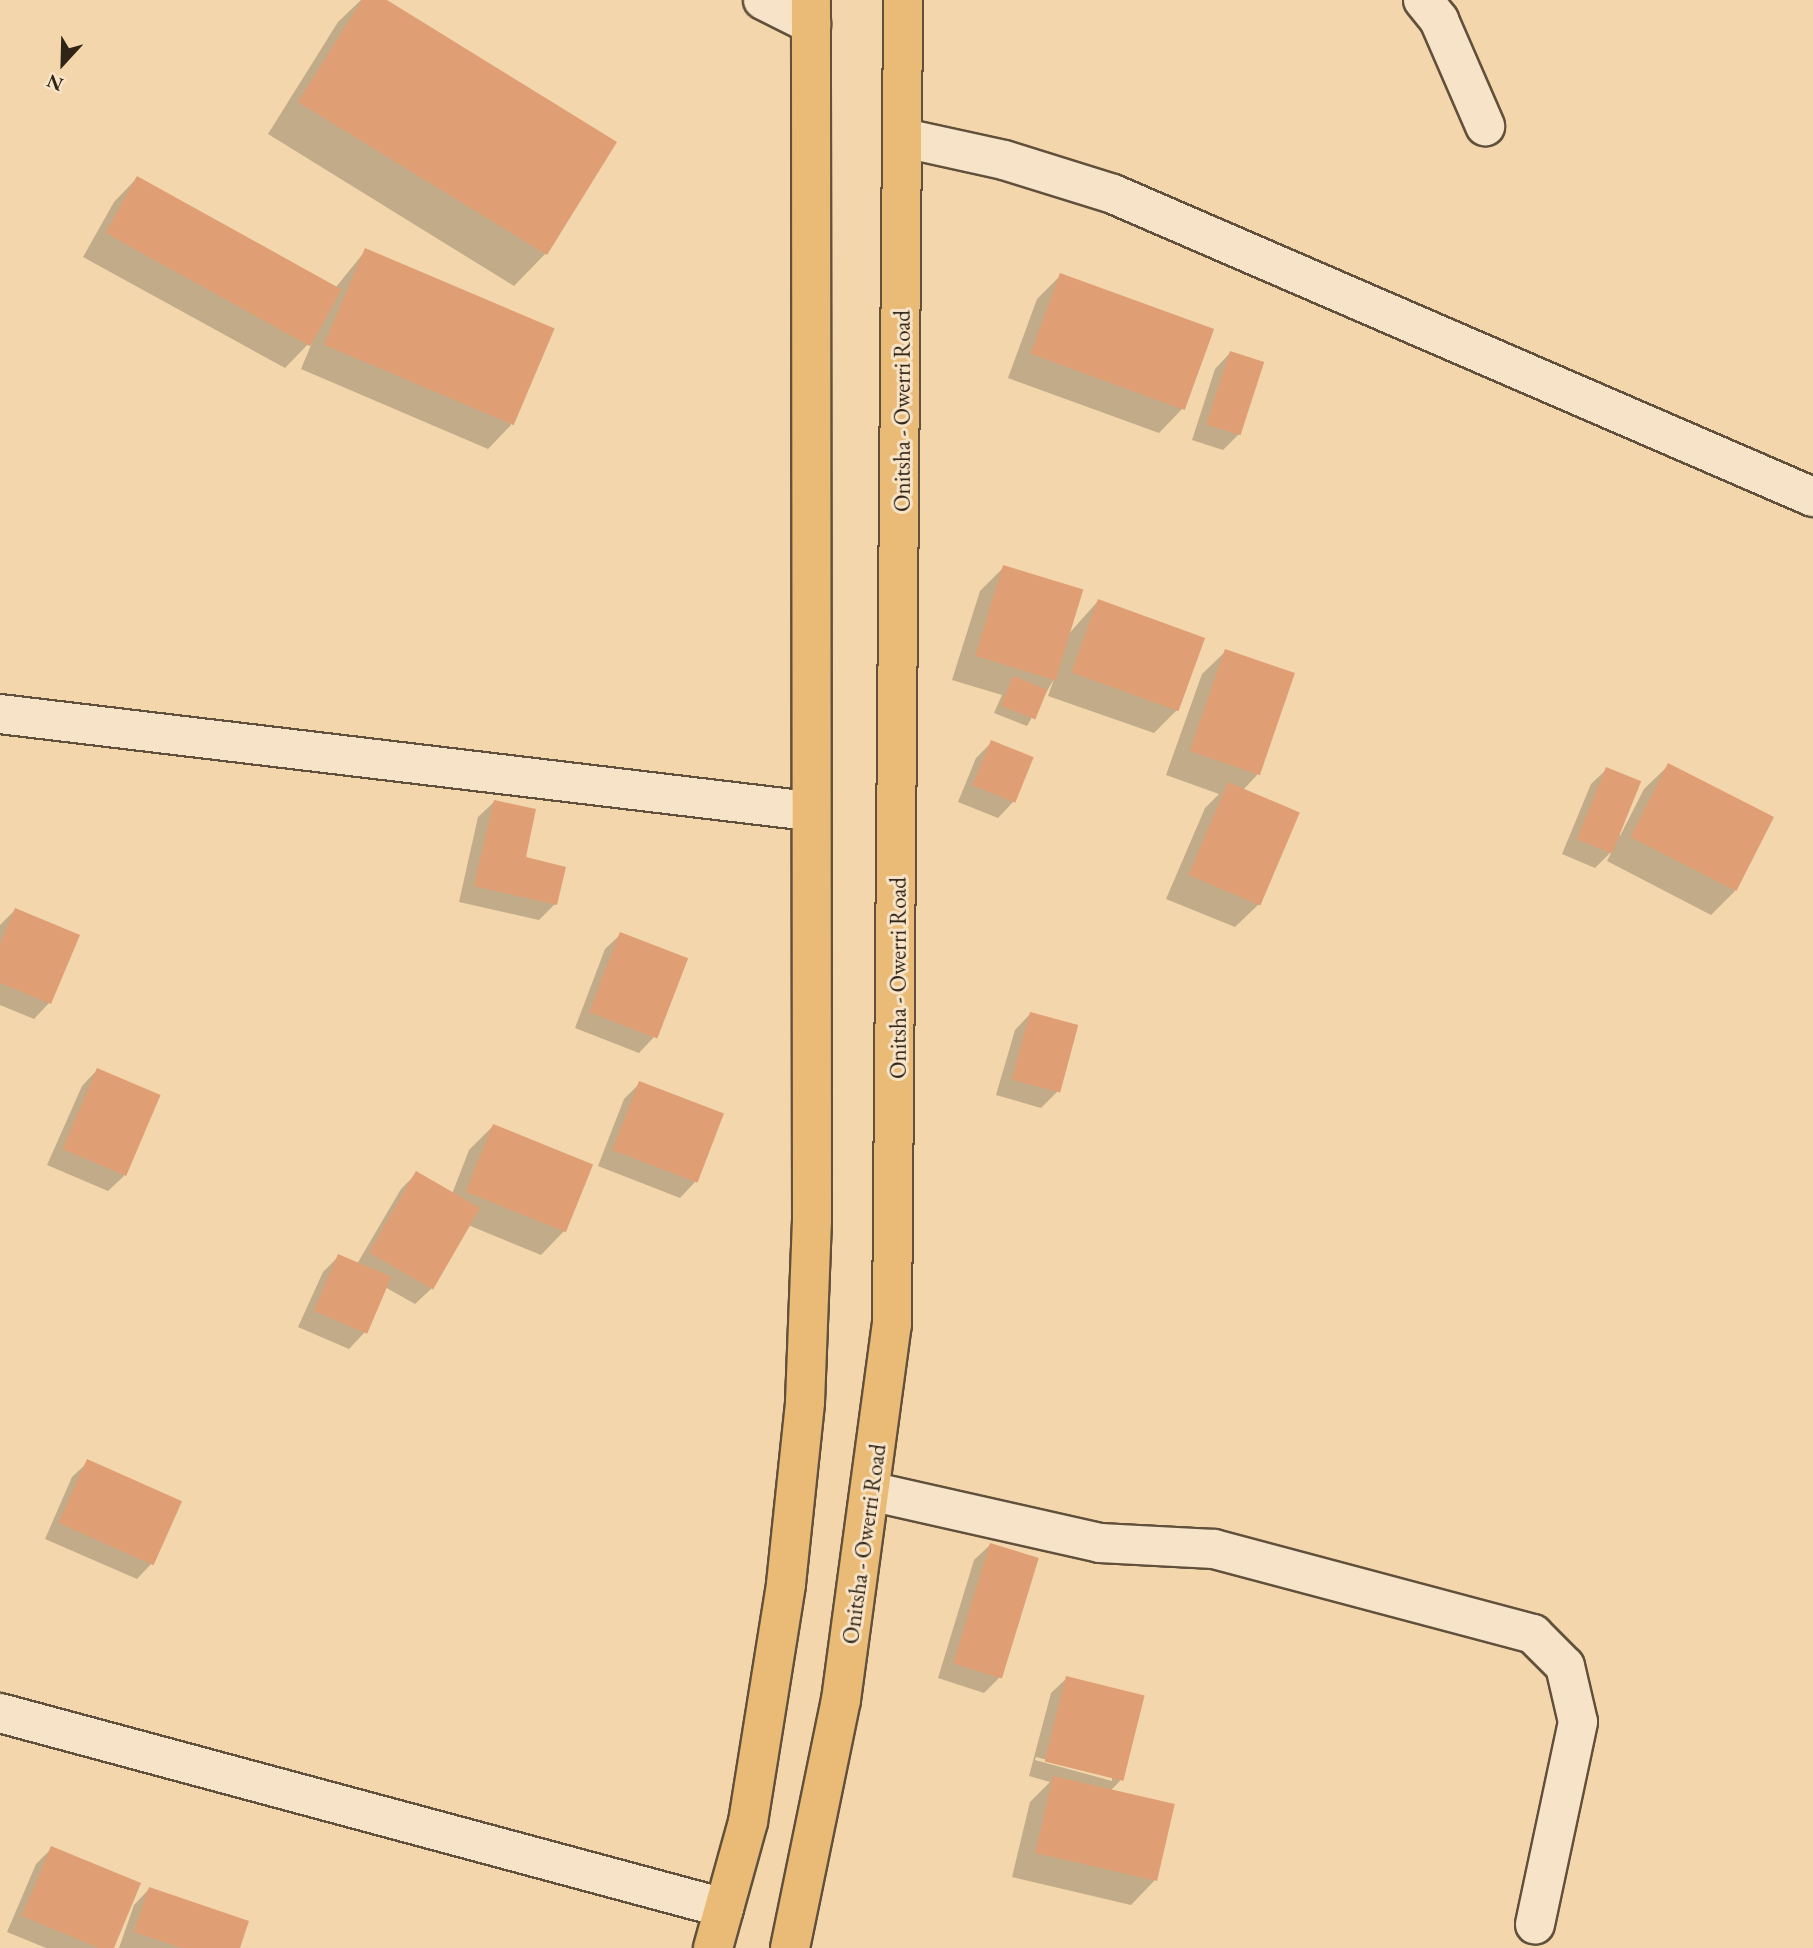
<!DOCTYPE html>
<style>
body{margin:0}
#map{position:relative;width:1813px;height:1948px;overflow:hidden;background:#f3d6ab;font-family:"EB Garamond",serif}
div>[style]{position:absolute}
.shadow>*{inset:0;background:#0003}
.building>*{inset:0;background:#e09e75;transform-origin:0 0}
.roads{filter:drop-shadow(2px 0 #61503c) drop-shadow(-2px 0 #61503c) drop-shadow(0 2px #61503c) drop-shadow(0 -2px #61503c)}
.street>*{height:38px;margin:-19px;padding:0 19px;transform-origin:19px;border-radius:19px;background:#f7e4c8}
.highway>*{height:38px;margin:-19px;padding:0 19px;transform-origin:19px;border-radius:19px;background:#eabb76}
span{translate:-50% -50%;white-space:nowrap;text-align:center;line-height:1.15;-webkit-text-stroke:6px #f7e4c8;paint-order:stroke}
.street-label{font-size:23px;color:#302417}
.north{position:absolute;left:28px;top:28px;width:70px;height:70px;-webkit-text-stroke:5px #f7e4c8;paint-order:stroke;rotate:202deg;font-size:19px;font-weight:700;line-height:28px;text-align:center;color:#302417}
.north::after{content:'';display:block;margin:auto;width:24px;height:32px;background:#302417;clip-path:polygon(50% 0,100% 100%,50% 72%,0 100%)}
</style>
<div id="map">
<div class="shadow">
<i style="clip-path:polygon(361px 0,383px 0,614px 143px,545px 254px,514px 286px,268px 134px,338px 22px)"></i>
<i style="clip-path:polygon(137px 178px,336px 287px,366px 250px,511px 425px,488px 449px,301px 369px,314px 338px,285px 368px,83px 257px,114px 202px)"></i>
<i style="clip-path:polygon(1061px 275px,1182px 409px,1159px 433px,1008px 378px,1037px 299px)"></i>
<i style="clip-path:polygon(1230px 353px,1239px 434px,1223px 450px,1192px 440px,1215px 369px)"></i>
<i style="clip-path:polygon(1004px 567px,1066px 637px,1098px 601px,1177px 710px,1154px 733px,1048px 696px,1054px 679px,1027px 726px,994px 713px,1002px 695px,952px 680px,980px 591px)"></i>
<i style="clip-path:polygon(1226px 651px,1257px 775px,1243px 790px,1259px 904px,1235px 927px,1166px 899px,1205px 808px,1219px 794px,1166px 775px,1202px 674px)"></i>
<i style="clip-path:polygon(992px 742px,1013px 802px,998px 818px,958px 802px,976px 758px)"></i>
<i style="clip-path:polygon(1668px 766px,1735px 891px,1711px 915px,1607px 861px,1612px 851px,1595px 868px,1562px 854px,1591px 784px,1607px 769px,1620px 836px,1644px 789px)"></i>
<i style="clip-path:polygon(494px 802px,555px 904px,539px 920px,459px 902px,478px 817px)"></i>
<i style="clip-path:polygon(15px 910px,49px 1003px,34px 1019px,0 1005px,0 925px)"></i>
<i style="clip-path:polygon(621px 934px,685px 959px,654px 1037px,639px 1053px,575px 1028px,605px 949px)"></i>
<i style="clip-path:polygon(1030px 1014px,1057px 1092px,1041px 1108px,996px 1095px,1015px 1030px)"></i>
<i style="clip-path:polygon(97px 1070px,124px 1176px,108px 1191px,47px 1165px,82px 1086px)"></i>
<i style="clip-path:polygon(640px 1083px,695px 1182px,680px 1198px,598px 1166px,624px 1099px)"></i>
<i style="clip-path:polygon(493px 1126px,564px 1231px,541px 1255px,468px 1225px,431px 1289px,415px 1304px,385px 1287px,364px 1333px,349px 1349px,298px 1327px,323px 1272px,339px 1256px,357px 1264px,401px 1189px,417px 1173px,452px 1194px,469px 1150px)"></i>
<i style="clip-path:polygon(88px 1462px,152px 1563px,137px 1579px,45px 1539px,72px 1477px)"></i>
<i style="clip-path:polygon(990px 1545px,1000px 1677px,984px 1693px,938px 1678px,974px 1560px)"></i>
<i style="clip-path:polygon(evenodd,1067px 1678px,1120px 1781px,1109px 1792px,1154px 1881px,1131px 1905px,1012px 1877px,1030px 1802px,1050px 1782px,1029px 1776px,1051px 1693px,1067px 1678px,1036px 1757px,1112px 1777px,1112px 1781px,1035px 1760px,1036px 1757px)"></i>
<i style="clip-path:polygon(52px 1848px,112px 1948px,46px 1948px,7px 1932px,36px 1864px)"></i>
<i style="clip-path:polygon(149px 1889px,238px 1948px,119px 1948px,134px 1905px)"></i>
</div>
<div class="building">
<i style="clip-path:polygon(362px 0,387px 0,617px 142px,547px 255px,298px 102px)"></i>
<i style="left:137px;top:176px;width:234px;height:65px;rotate:29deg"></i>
<i style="left:365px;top:248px;width:206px;height:105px;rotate:23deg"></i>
<i style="left:1060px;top:273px;width:164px;height:86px;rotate:20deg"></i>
<i style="left:1230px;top:351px;width:36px;height:77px;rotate:18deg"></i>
<i style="left:1003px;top:565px;width:84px;height:95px;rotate:17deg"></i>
<i style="left:1098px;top:599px;width:114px;height:78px;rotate:20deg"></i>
<i style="left:1225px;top:649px;width:74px;height:108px;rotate:19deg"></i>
<i style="left:1013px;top:676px;width:37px;height:32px;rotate:22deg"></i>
<i style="left:991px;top:740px;width:46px;height:49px;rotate:22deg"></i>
<i style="left:1668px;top:763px;width:119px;height:83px;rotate:27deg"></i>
<i style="left:1606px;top:767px;width:38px;height:78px;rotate:22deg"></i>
<i style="left:1228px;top:782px;width:78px;height:101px;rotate:23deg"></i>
<i style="clip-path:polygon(494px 800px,536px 809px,526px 857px,566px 867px,557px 905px,474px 886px)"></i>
<i style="clip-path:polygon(15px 908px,80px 935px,51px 1004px,0 983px,0 944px)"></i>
<i style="left:620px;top:932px;width:73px;height:86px;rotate:21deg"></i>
<i style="left:1030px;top:1012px;width:50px;height:70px;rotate:15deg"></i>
<i style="left:97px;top:1068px;width:69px;height:88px;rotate:23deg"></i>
<i style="left:639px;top:1081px;width:91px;height:74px;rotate:21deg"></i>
<i style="left:493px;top:1124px;width:108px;height:73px;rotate:22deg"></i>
<i style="left:416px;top:1171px;width:74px;height:94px;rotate:30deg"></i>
<i style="left:338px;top:1254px;width:58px;height:62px;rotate:23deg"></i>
<i style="left:87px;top:1459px;width:104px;height:70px;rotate:24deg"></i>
<i style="left:990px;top:1543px;width:51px;height:126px;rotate:17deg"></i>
<i style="left:1066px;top:1676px;width:81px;height:88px;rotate:14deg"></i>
<i style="left:1053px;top:1776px;width:125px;height:79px;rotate:13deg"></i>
<i style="clip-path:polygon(51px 1846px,141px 1883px,114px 1948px,99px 1948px,22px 1916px)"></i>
<i style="clip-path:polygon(149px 1887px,249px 1921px,240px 1948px,182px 1948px,134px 1932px)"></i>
</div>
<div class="roads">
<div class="street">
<i style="left:763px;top:0;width:54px;rotate:26.6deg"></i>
<i style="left:1423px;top:0;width:26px;rotate:51deg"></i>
<i style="left:1439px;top:20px;width:116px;rotate:66.5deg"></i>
<i style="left:904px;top:138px;width:102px;rotate:12.4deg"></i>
<i style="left:1004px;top:160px;width:114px;rotate:17.3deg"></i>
<i style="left:1113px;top:194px;width:763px;rotate:23.41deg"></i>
<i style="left:0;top:714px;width:815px;rotate:6.84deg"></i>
<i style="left:874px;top:1492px;width:232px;rotate:12.7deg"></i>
<i style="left:1100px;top:1543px;width:114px;rotate:3deg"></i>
<i style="left:1214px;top:1549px;width:330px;rotate:14.9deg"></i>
<i style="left:1533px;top:1634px;width:45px;rotate:45deg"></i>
<i style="left:1565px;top:1666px;width:57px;rotate:76.9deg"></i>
<i style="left:1578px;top:1722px;width:207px;rotate:102deg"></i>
<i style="left:0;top:1713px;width:750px;rotate:15.07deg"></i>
</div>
<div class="highway">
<i style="left:713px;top:1948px;width:131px;rotate:-74.5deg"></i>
<i style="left:748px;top:1822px;width:241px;rotate:-80.9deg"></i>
<i style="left:786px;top:1584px;width:183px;rotate:-84deg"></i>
<i style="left:805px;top:1402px;width:182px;rotate:-87.8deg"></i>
<i style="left:812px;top:1220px;width:1220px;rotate:-90.05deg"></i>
<i style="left:790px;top:1948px;width:253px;rotate:-78.4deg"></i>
<i style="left:841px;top:1700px;width:378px;rotate:-82.3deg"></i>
<i style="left:892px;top:1325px;width:1325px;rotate:-89.52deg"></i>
</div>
</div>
<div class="street-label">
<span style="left:902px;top:411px;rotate:-90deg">Onitsha - Owerri Road</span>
<span style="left:898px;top:978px;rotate:-90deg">Onitsha - Owerri Road</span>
<span style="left:864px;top:1544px;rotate:-82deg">Onitsha - Owerri Road</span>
</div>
<div class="north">N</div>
</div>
